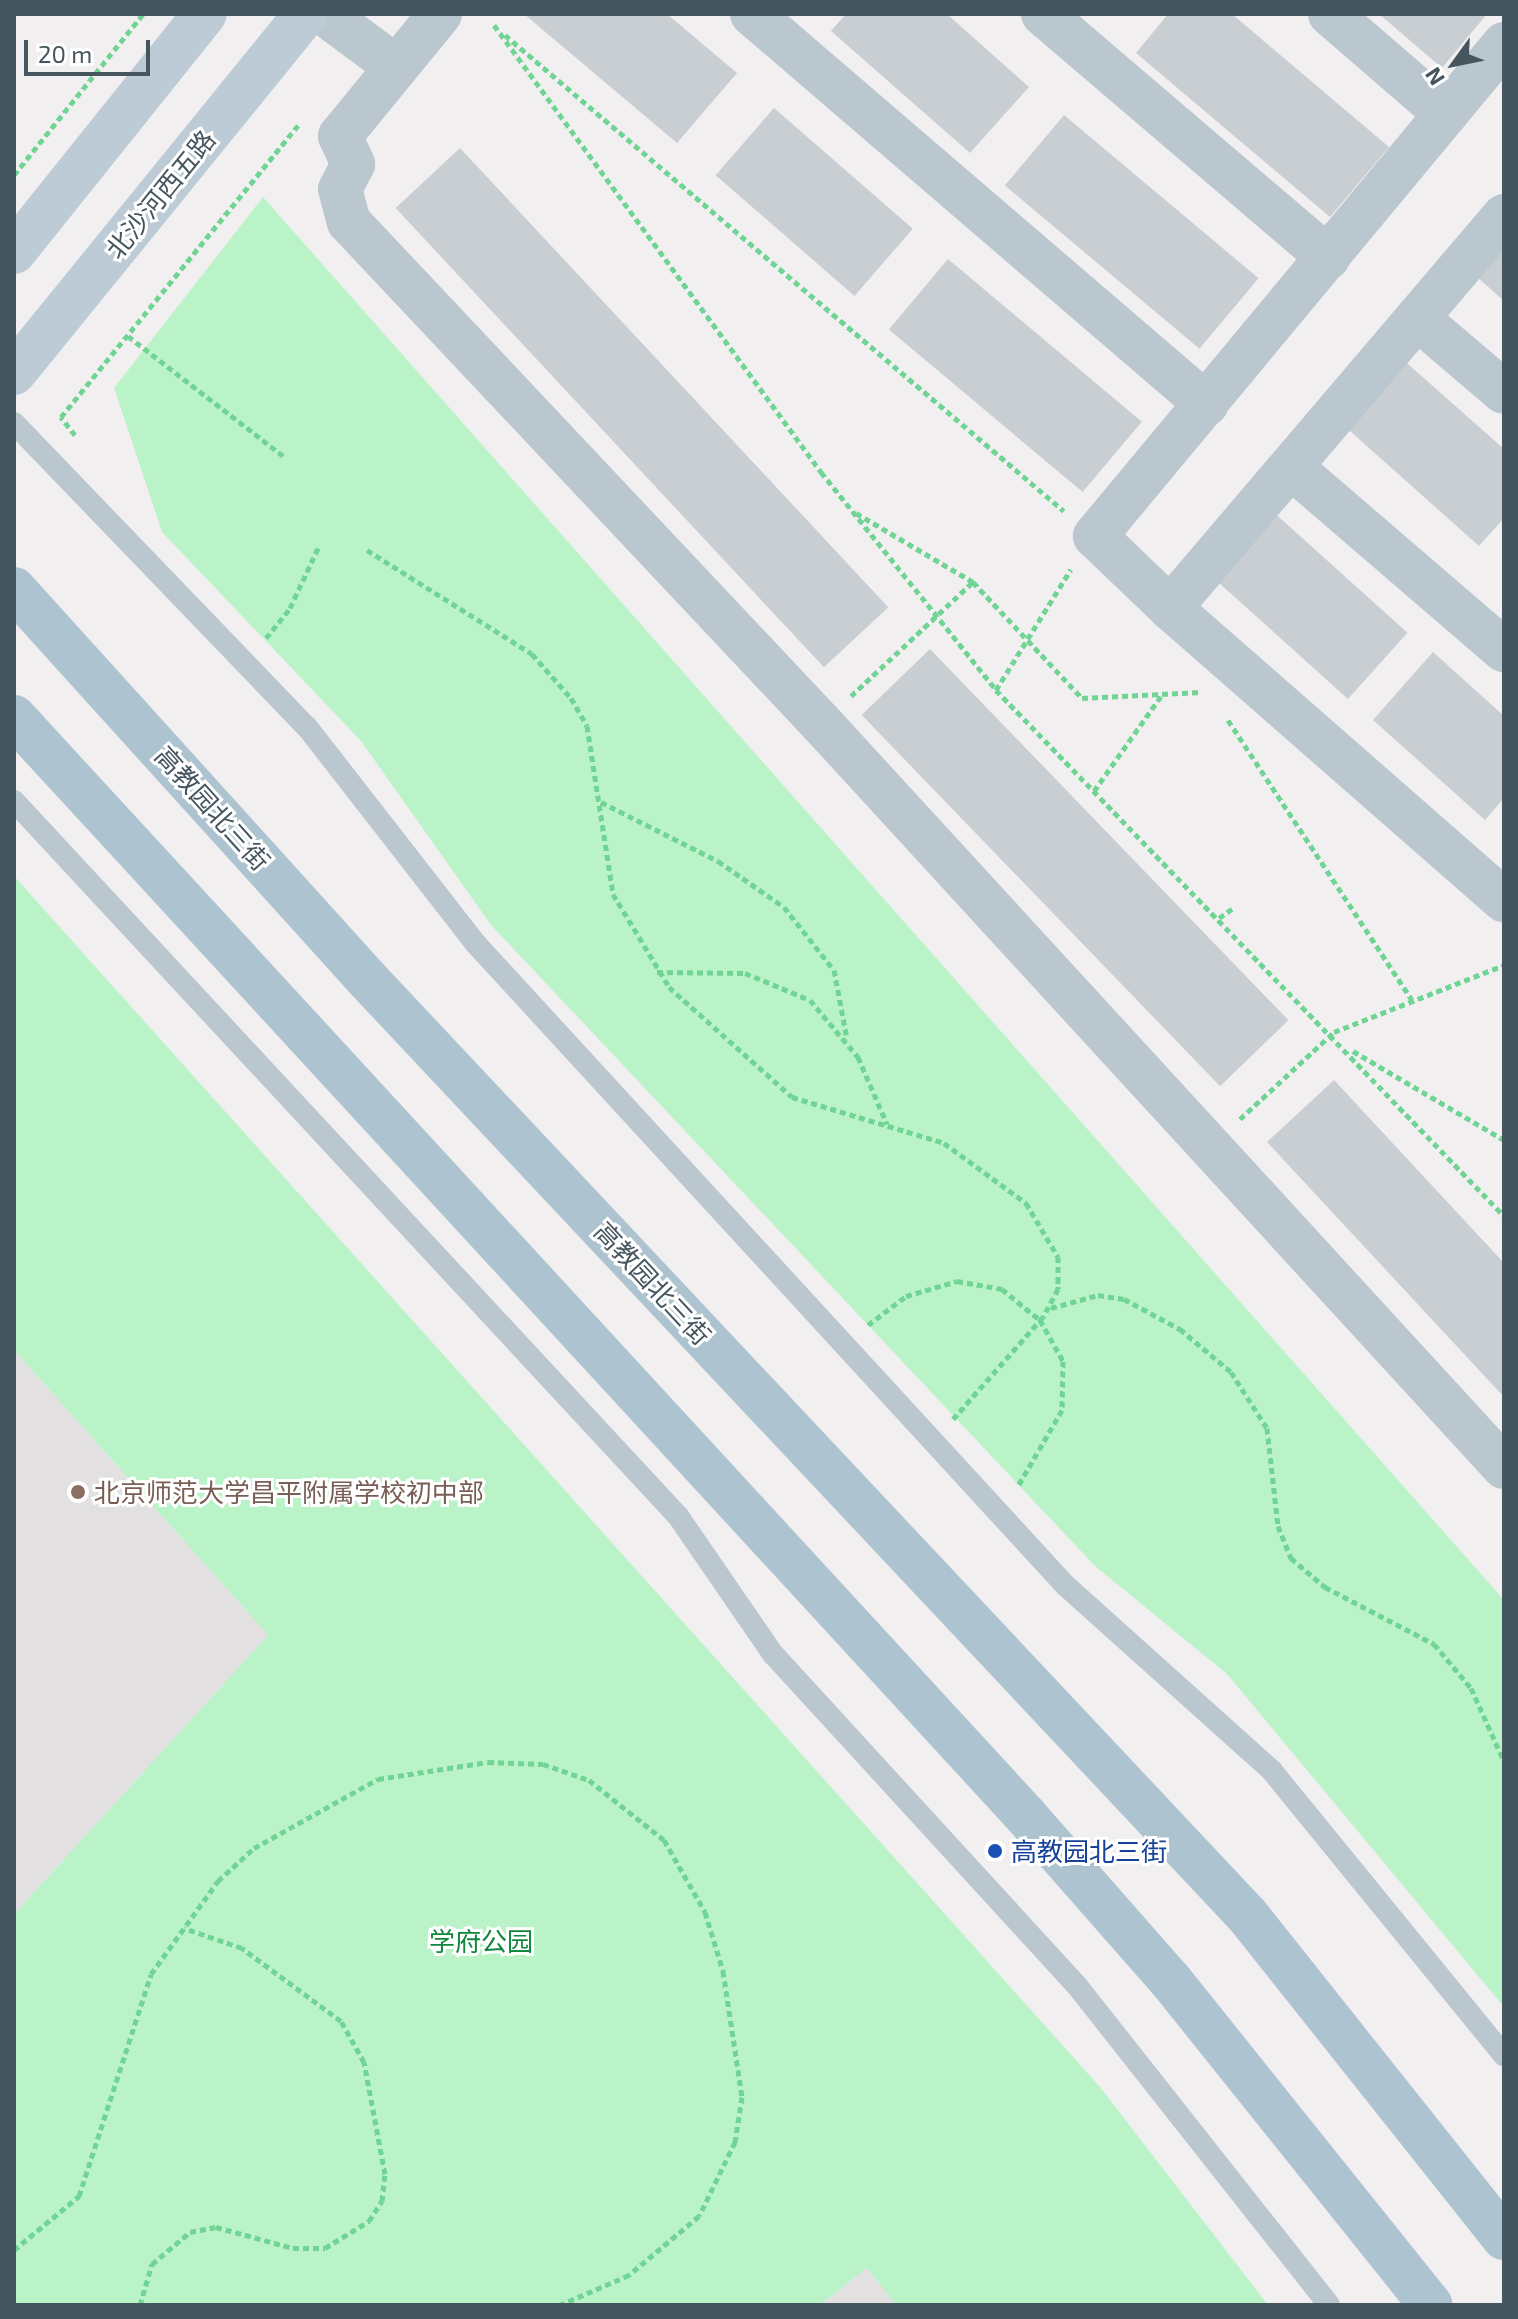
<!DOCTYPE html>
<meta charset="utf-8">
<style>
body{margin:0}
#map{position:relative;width:1518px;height:2319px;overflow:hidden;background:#f2eff0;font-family:"Exo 2","Noto Sans SC",sans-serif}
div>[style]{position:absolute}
.education>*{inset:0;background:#e3e0e2}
.green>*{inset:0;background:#bbf3c9}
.building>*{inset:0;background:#c9ced3;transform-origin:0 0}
.path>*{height:5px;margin-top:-2.5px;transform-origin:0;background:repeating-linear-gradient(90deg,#70d495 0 6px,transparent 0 10px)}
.service>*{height:22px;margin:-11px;padding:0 11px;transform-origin:11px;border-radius:11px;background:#bac7ce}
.minor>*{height:44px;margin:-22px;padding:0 22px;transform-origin:22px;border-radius:22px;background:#bac7ce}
.secondary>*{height:44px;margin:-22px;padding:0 22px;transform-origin:22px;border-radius:22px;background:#bccbd5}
.primary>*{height:44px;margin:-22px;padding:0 22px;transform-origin:22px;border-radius:22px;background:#adc4d0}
.dots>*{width:22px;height:22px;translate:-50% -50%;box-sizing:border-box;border:4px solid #fff;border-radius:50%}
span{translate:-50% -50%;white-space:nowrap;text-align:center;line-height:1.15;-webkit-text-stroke:6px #fff;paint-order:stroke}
.street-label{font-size:26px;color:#46565f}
.education-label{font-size:26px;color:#785e54}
.left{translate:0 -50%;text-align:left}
.transit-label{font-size:26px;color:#164399}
.park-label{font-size:26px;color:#10873c}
.frame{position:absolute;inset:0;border:16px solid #46565f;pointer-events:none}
.north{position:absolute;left:1414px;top:24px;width:80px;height:80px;-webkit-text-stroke:6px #fff;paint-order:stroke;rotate:237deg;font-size:22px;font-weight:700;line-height:32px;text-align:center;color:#46565f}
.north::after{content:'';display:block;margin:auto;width:28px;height:36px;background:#46565f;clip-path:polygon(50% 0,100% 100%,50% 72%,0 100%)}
.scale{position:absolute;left:24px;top:40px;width:126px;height:36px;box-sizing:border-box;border:4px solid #46565f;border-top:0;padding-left:10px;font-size:24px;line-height:28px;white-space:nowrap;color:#46565f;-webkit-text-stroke:6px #fff;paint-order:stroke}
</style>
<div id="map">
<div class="education">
<i style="clip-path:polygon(14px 1350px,268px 1635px,14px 1914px)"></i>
<i style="clip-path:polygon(867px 2268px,896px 2305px,820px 2305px)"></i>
</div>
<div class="green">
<i style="clip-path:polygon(263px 197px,1504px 1600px,1504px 2007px,1227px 1674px,1095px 1566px,491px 925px,361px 741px,162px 532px,114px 388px)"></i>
<i style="clip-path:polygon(14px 876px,1100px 2087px,1268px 2305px,896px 2305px,867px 2268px,820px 2305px,14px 2305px,14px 1914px,268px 1635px,14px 1350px)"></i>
</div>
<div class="building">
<i style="clip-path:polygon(524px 14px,667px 14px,737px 73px,677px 143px)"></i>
<i style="clip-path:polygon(846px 14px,947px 14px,1029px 87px,970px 153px,831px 31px)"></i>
<i style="clip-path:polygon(1168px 14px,1232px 14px,1389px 147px,1330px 217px,1136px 53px)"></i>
<i style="clip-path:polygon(1379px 14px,1487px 14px,1442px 68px)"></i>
<i style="left:774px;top:108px;width:184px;height:89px;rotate:41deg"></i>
<i style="left:1064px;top:115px;width:254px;height:92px;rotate:40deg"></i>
<i style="left:460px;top:148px;width:628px;height:88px;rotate:47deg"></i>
<i style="clip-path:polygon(1504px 244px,1504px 301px,1476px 276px)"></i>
<i style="left:948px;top:259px;width:253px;height:92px;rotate:40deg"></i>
<i style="clip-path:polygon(1400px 357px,1504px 449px,1504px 518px,1479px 546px,1341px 423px)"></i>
<i style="left:1270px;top:509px;width:185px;height:89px;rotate:42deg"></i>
<i style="left:930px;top:649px;width:516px;height:95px;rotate:46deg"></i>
<i style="clip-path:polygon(1433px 652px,1504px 716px,1504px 798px,1485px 820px,1373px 720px)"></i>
<i style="clip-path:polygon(1334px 1080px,1504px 1263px,1504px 1397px,1267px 1142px)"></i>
</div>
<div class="path">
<i style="left:494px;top:25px;width:554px;rotate:53.81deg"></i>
<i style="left:821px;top:472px;width:280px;rotate:51.2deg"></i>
<i style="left:996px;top:690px;width:731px;rotate:46deg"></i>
<i style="left:505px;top:35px;width:734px;rotate:40.42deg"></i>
<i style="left:14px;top:175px;width:206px;rotate:-51.3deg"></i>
<i style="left:128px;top:336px;width:196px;rotate:37.7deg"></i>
<i style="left:75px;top:435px;width:23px;rotate:-128deg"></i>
<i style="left:61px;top:417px;width:376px;rotate:-50.9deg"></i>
<i style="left:856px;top:513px;width:136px;rotate:30.5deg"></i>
<i style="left:973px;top:582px;width:159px;rotate:46.8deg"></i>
<i style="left:1082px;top:698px;width:119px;rotate:-2.9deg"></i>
<i style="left:367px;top:550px;width:195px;rotate:32.2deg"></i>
<i style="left:532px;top:654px;width:59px;rotate:48.4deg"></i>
<i style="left:571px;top:698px;width:32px;rotate:60deg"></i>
<i style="left:587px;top:726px;width:170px;rotate:81.2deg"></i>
<i style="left:613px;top:894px;width:109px;rotate:58.9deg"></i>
<i style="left:669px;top:987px;width:165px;rotate:41.8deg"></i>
<i style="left:792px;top:1097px;width:159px;rotate:16.8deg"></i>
<i style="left:944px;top:1143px;width:102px;rotate:36.2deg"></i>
<i style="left:1026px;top:1203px;width:63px;rotate:59.3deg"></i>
<i style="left:1058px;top:1257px;width:32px;rotate:90deg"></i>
<i style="left:1058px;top:1289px;width:32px;rotate:118deg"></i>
<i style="left:1043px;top:1317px;width:136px;rotate:131.4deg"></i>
<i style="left:266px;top:638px;width:38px;rotate:-51deg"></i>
<i style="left:290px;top:608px;width:68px;rotate:-64.9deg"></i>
<i style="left:996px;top:690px;width:142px;rotate:-58.2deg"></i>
<i style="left:851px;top:696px;width:167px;rotate:-43.1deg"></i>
<i style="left:1228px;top:720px;width:335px;rotate:56.7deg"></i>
<i style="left:1094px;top:791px;width:116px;rotate:-54.8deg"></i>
<i style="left:601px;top:802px;width:131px;rotate:26.8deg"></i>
<i style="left:718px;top:861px;width:80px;rotate:34.9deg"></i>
<i style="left:784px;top:907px;width:80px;rotate:51.6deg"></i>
<i style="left:834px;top:970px;width:70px;rotate:79.3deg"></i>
<i style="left:1219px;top:918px;width:16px;rotate:-35deg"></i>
<i style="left:657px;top:972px;width:88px;rotate:0.7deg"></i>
<i style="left:745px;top:973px;width:70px;rotate:22.6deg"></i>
<i style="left:810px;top:1000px;width:75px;rotate:49.9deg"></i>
<i style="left:858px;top:1057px;width:73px;rotate:66.6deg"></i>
<i style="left:1353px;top:1051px;width:175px;rotate:30.5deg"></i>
<i style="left:1240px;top:1119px;width:128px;rotate:-42.8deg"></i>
<i style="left:1334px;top:1032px;width:183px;rotate:-21.5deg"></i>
<i style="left:1051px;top:1308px;width:49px;rotate:-15.5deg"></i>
<i style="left:1098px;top:1295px;width:26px;rotate:9deg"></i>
<i style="left:1124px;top:1299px;width:64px;rotate:28.2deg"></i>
<i style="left:1180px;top:1329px;width:67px;rotate:40.1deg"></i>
<i style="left:1231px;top:1372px;width:67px;rotate:57.3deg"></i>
<i style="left:1267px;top:1428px;width:99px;rotate:83.6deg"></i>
<i style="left:1278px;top:1526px;width:35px;rotate:68deg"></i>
<i style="left:1291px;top:1558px;width:45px;rotate:40.5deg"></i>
<i style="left:1325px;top:1587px;width:123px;rotate:27.6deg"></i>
<i style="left:1434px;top:1644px;width:57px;rotate:49.9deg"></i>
<i style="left:1471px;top:1688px;width:80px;rotate:65.7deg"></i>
<i style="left:868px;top:1325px;width:48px;rotate:-37.3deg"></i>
<i style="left:906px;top:1296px;width:53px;rotate:-16.4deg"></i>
<i style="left:957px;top:1281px;width:46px;rotate:10.1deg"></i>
<i style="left:1002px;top:1289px;width:49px;rotate:39.2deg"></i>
<i style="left:1040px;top:1320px;width:47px;rotate:60.7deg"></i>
<i style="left:1063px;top:1361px;width:49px;rotate:91.2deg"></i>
<i style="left:1062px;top:1410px;width:88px;rotate:120.1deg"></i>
<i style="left:14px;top:2250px;width:85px;rotate:-39.7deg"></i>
<i style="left:79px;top:2196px;width:233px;rotate:-72deg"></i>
<i style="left:151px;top:1974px;width:115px;rotate:-54.2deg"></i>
<i style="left:218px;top:1881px;width:49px;rotate:-42.5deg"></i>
<i style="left:254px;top:1848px;width:142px;rotate:-29.1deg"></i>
<i style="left:378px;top:1779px;width:111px;rotate:-8.8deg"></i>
<i style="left:488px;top:1762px;width:55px;rotate:2.1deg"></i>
<i style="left:543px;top:1764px;width:49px;rotate:19.2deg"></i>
<i style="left:589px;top:1780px;width:96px;rotate:38.7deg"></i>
<i style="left:664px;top:1840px;width:83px;rotate:60.3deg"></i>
<i style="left:705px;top:1912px;width:62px;rotate:73deg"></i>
<i style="left:723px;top:1971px;width:127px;rotate:81.4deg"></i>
<i style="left:742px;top:2097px;width:46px;rotate:98.8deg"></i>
<i style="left:735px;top:2142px;width:82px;rotate:115.9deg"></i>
<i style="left:699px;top:2216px;width:92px;rotate:139.9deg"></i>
<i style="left:629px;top:2275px;width:75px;rotate:156.5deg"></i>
<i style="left:140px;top:2305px;width:43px;rotate:-73.7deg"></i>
<i style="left:152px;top:2264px;width:50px;rotate:-40.1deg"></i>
<i style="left:190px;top:2232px;width:26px;rotate:-11deg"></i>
<i style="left:216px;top:2227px;width:80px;rotate:15.3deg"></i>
<i style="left:293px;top:2248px;width:32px"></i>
<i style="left:325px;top:2248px;width:52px;rotate:-31.5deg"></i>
<i style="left:369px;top:2221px;width:24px;rotate:-57deg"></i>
<i style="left:382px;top:2201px;width:27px;rotate:-84deg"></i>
<i style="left:385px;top:2174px;width:114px;rotate:-100.6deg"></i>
<i style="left:364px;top:2062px;width:47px;rotate:-119.3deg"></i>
<i style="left:341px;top:2021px;width:123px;rotate:-143.6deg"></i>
<i style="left:242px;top:1948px;width:61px;rotate:-161deg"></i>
</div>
<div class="service">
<i style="left:14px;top:423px;width:422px;rotate:46.1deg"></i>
<i style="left:307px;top:727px;width:275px;rotate:52.1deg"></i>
<i style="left:476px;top:944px;width:871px;rotate:47.42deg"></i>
<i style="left:1065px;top:1585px;width:278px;rotate:41.9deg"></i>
<i style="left:1272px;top:1771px;width:367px;rotate:50.8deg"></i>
<i style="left:14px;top:801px;width:976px;rotate:47.12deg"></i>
<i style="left:678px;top:1516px;width:168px;rotate:55.5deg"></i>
<i style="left:773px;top:1654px;width:452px;rotate:47.5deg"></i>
<i style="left:1078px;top:1987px;width:405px;rotate:51.7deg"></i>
</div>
<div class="minor">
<i style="left:325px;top:14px;width:89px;rotate:36.7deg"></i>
<i style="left:440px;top:14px;width:158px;rotate:129.3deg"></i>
<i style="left:340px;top:136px;width:31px;rotate:65deg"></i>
<i style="left:353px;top:164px;width:28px;rotate:117deg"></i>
<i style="left:340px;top:189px;width:34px;rotate:75deg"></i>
<i style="left:349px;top:222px;width:688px;rotate:46.71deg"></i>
<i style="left:821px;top:723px;width:1010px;rotate:47.45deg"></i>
<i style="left:752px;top:14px;width:599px;rotate:40.66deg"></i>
<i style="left:1043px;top:14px;width:375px;rotate:40.5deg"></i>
<i style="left:1330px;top:14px;width:153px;rotate:40.8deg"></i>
<i style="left:1504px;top:44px;width:640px;rotate:129.74deg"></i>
<i style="left:1095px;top:536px;width:104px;rotate:43.8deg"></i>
<i style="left:1170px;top:608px;width:515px;rotate:-49.57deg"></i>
<i style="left:1417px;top:318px;width:114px;rotate:40.4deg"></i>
<i style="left:1291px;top:467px;width:281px;rotate:40.7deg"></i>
<i style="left:1170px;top:608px;width:444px;rotate:41.2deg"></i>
</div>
<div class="secondary">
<i style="left:14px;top:252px;width:305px;rotate:-51.3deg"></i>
<i style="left:14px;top:373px;width:463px;rotate:-50.9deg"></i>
</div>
<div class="primary">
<i style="left:14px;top:589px;width:527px;rotate:47.84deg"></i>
<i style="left:368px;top:980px;width:1283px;rotate:46.77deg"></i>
<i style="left:1247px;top:1915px;width:413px;rotate:51.5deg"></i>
<i style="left:14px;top:717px;width:1493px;rotate:47.36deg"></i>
<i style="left:1025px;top:1815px;width:221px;rotate:48.7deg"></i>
<i style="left:1171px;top:1981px;width:415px;rotate:51.3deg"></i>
</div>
<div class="dots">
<i style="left:78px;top:1492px;background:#8d6e63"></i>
<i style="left:995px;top:1851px;background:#1a4fb4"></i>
</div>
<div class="street-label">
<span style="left:160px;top:194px;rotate:-51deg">北沙河西五路</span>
<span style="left:213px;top:808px;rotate:48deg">高教园北三街</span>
<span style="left:653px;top:1283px;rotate:47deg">高教园北三街</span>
</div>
<div class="education-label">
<span class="left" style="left:94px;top:1492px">北京师范大学昌平附属学校初中部</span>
</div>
<div class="transit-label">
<span class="left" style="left:1011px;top:1851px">高教园北三街</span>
</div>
<div class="park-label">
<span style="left:481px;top:1941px">学府公园</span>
</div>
<div class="frame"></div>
<div class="north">N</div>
<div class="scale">20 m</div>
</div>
